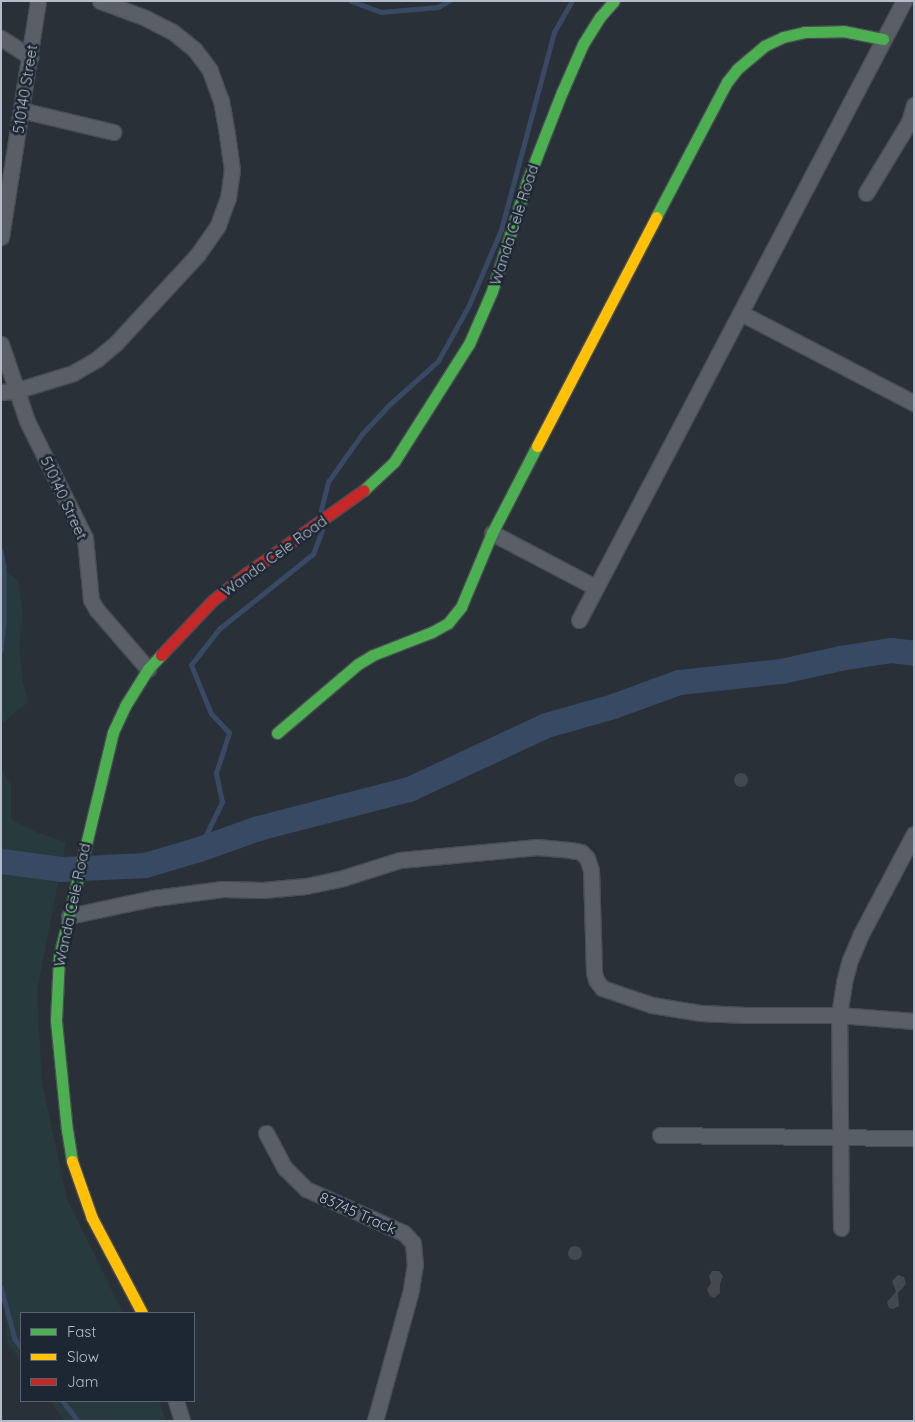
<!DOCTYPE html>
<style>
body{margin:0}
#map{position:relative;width:915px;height:1422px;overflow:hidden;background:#2a3038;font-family:Quicksand,sans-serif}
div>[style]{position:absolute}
.green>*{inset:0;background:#273a3e}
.stream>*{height:4.5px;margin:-2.25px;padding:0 2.25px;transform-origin:2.25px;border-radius:2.25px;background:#384963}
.river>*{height:25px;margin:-12.5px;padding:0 12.5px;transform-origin:12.5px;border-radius:12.5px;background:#384963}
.building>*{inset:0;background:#444950}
.round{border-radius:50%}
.roads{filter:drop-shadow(1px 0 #484c53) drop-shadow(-1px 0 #484c53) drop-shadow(0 1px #484c53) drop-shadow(0 -1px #484c53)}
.street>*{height:15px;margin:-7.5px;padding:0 7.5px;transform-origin:7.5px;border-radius:7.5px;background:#5a5e66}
.fast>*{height:11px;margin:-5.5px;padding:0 5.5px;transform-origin:5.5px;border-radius:5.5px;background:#4caf50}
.slow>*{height:11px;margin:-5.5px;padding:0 5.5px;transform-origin:5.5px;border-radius:5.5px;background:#ffc107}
.jam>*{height:11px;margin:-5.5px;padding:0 5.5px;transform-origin:5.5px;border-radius:5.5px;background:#c62828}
span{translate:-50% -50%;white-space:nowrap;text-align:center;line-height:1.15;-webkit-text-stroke:5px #1d2633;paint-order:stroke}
.street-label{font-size:15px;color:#b4bcc9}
.frame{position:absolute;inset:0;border:2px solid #b4bcc9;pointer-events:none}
.legend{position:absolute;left:20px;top:1312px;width:175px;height:90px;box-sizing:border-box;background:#1d2633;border:1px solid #59626f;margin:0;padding:6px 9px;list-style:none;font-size:15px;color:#b4bcc9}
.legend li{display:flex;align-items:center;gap:10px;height:25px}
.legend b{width:25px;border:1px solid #59626f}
</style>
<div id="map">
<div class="green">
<i style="clip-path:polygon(1px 566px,18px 581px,23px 614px,19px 644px,23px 683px,28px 702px,1px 724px)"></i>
<i style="clip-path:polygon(1px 769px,11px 785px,11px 819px,38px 833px,66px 842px,37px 991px,42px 1082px,67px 1199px,123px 1313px,21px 1313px,21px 1362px,8px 1344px,1px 1289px)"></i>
<i style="clip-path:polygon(50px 1401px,159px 1401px,166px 1421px,65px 1421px)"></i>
</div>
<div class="stream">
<i style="left:351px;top:1px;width:32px;rotate:20deg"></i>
<i style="left:381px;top:12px;width:57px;rotate:-5deg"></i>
<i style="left:438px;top:7px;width:13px;rotate:-29deg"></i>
<i style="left:321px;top:510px;width:29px;rotate:-76deg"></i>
<i style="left:328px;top:482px;width:59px;rotate:-54.7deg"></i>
<i style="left:362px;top:434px;width:40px;rotate:-47deg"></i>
<i style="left:389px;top:405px;width:66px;rotate:-41.9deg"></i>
<i style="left:438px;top:361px;width:64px;rotate:-61deg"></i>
<i style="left:469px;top:305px;width:82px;rotate:-66.9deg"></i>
<i style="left:501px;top:230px;width:205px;rotate:-75deg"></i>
<i style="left:554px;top:32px;width:36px;rotate:-60deg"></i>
<i style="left:1px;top:551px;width:16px;rotate:79deg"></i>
<i style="left:4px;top:567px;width:55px;rotate:90deg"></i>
<i style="left:4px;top:622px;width:29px;rotate:96deg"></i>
<i style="left:199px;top:849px;width:52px;rotate:-63.9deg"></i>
<i style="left:222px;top:802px;width:30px;rotate:-102deg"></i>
<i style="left:216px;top:773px;width:42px;rotate:-72deg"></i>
<i style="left:229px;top:733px;width:26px;rotate:-133deg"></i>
<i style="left:211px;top:714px;width:53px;rotate:-112.2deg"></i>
<i style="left:191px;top:665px;width:46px;rotate:-52.1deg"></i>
<i style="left:219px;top:629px;width:120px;rotate:-38.6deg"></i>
<i style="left:313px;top:554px;width:25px;rotate:-69deg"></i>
<i style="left:1px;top:1287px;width:54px;rotate:74.9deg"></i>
<i style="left:15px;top:1339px;width:10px;rotate:53deg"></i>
<i style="left:63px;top:1401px;width:25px;rotate:53deg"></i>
</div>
<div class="river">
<i style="left:1px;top:861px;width:62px;rotate:7.5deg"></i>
<i style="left:62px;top:869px;width:83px;rotate:-2.8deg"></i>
<i style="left:145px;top:865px;width:56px;rotate:-16.5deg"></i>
<i style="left:199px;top:849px;width:63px;rotate:-19.6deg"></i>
<i style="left:258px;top:828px;width:156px;rotate:-14.5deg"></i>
<i style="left:409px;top:789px;width:151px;rotate:-25deg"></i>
<i style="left:546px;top:725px;width:70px;rotate:-15.8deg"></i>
<i style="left:613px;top:706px;width:70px;rotate:-20deg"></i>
<i style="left:679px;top:682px;width:103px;rotate:-6.2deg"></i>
<i style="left:781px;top:671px;width:60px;rotate:-12.4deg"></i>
<i style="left:840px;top:658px;width:52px;rotate:-8.9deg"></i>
<i style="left:891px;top:650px;width:23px;rotate:7deg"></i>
</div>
<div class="building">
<i class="round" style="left:734px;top:773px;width:14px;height:14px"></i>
<i class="round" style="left:568px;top:1246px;width:14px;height:14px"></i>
<i style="clip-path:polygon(712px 1271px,719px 1271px,723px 1276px,720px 1284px,720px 1293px,714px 1298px,710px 1296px,707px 1290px,711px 1283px,709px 1276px)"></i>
<i style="clip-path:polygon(898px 1275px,904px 1277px,906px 1284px,898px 1293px,899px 1306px,893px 1309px,889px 1308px,887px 1302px,896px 1292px,892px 1281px)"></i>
</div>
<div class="roads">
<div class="street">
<i style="left:1px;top:38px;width:35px;rotate:33deg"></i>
<i style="left:21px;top:110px;width:95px;rotate:13.4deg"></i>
<i style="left:866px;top:193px;width:83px;rotate:-58.8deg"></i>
<i style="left:909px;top:122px;width:18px;rotate:-74deg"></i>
<i style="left:1px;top:237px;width:239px;rotate:-81.1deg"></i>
<i style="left:741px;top:313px;width:195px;rotate:27.5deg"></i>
<i style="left:1px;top:344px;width:81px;rotate:71.3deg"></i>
<i style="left:27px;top:421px;width:131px;rotate:63.6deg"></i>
<i style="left:85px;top:538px;width:62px;rotate:84.5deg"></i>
<i style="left:91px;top:600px;width:12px;rotate:59deg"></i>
<i style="left:97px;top:610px;width:78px;rotate:49.2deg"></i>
<i style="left:1px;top:392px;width:14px;rotate:-4deg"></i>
<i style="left:15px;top:391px;width:61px;rotate:-17.2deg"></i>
<i style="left:73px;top:373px;width:28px;rotate:-30deg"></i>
<i style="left:97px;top:359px;width:25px;rotate:-40deg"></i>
<i style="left:116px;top:343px;width:121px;rotate:-47.3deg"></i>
<i style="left:198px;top:254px;width:35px;rotate:-55deg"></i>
<i style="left:218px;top:225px;width:29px;rotate:-70deg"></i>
<i style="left:228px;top:198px;width:28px;rotate:-82deg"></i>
<i style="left:232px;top:170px;width:36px;rotate:-98deg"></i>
<i style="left:227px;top:134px;width:34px;rotate:-100deg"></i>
<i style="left:221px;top:101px;width:33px;rotate:-110deg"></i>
<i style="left:210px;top:70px;width:26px;rotate:-127deg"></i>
<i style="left:194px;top:49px;width:27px;rotate:-141deg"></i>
<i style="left:173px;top:32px;width:30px;rotate:-153deg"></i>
<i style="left:146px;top:18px;width:49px;rotate:-159.7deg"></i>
<i style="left:492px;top:533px;width:116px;rotate:27.7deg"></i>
<i style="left:579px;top:620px;width:699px;rotate:-62.3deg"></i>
<i style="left:69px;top:916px;width:87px;rotate:-12deg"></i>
<i style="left:154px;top:898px;width:69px;rotate:-7.5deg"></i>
<i style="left:222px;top:889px;width:41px;rotate:1.4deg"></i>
<i style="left:263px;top:890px;width:43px;rotate:-5.3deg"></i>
<i style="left:306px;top:886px;width:38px;rotate:-12deg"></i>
<i style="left:343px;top:878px;width:60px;rotate:-17.5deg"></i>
<i style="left:400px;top:860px;width:138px;rotate:-5.4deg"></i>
<i style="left:537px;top:847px;width:33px;rotate:5deg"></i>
<i style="left:570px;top:850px;width:11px;rotate:10deg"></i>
<i style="left:581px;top:852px;width:8px;rotate:45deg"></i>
<i style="left:587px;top:858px;width:13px;rotate:72deg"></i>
<i style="left:591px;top:870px;width:102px;rotate:88.3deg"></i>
<i style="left:594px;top:972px;width:8px;rotate:76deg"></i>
<i style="left:596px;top:980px;width:10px;rotate:53deg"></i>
<i style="left:602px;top:988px;width:53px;rotate:18.8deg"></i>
<i style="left:652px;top:1005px;width:50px;rotate:9.3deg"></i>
<i style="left:701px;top:1013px;width:45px;rotate:2.5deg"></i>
<i style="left:746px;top:1015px;width:93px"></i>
<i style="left:839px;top:1015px;width:75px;rotate:4.6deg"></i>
<i style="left:266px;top:1133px;width:40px;rotate:62deg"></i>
<i style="left:285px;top:1168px;width:30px;rotate:45deg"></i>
<i style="left:306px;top:1189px;width:107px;rotate:24.2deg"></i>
<i style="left:404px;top:1233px;width:13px;rotate:48deg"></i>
<i style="left:413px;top:1243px;width:21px;rotate:85deg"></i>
<i style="left:415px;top:1264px;width:26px;rotate:99deg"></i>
<i style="left:411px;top:1290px;width:136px;rotate:105.4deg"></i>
<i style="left:660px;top:1135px;width:254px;rotate:0.7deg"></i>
<i style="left:841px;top:1228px;width:213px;rotate:-90.5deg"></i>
<i style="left:839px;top:1015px;width:33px;rotate:-81deg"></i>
<i style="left:844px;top:982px;width:23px;rotate:-75deg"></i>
<i style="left:850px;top:960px;width:28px;rotate:-67deg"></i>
<i style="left:861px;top:934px;width:113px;rotate:-62.1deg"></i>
<i style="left:176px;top:1401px;width:21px;rotate:73deg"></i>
</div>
<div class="fast">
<i style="left:656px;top:217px;width:153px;rotate:-62.3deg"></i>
<i style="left:727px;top:82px;width:16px;rotate:-52deg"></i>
<i style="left:737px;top:69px;width:35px;rotate:-40deg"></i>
<i style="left:764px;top:46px;width:21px;rotate:-25deg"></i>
<i style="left:783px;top:37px;width:22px;rotate:-13deg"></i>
<i style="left:804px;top:32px;width:39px;rotate:-1deg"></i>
<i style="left:843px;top:31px;width:41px;rotate:11.3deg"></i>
<i style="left:364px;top:490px;width:41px;rotate:-43deg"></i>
<i style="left:394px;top:462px;width:140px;rotate:-57.6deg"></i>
<i style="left:469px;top:344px;width:58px;rotate:-66.5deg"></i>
<i style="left:492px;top:291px;width:118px;rotate:-72.2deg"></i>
<i style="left:528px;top:179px;width:93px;rotate:-68.7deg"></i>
<i style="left:562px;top:92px;width:52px;rotate:-66.4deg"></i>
<i style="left:583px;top:44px;width:32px;rotate:-58deg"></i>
<i style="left:600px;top:17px;width:21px;rotate:-49deg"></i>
<i style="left:277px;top:733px;width:106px;rotate:-40.4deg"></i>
<i style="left:358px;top:664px;width:17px;rotate:-31deg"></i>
<i style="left:373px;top:655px;width:63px;rotate:-21.3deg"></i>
<i style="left:432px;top:632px;width:18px;rotate:-29deg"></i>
<i style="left:448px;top:623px;width:21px;rotate:-51deg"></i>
<i style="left:461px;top:607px;width:80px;rotate:-67.3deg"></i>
<i style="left:492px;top:533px;width:98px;rotate:-62.7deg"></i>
<i style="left:72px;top:1161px;width:30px;rotate:-99deg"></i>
<i style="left:67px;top:1131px;width:112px;rotate:-95.7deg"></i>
<i style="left:56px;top:1020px;width:63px;rotate:-87.3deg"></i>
<i style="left:59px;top:957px;width:231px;rotate:-76.5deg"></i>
<i style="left:113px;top:732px;width:29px;rotate:-65deg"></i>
<i style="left:125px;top:706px;width:44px;rotate:-58.1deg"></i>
<i style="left:148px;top:669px;width:19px;rotate:-47deg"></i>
</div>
<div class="slow">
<i style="left:537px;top:446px;width:258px;rotate:-62.5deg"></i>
<i style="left:72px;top:1161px;width:60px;rotate:70.7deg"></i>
<i style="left:92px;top:1218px;width:107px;rotate:62.2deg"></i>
</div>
<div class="jam">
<i style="left:161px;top:655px;width:74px;rotate:-46.6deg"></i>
<i style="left:212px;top:601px;width:45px;rotate:-38.7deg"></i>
<i style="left:247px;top:573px;width:143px;rotate:-35.4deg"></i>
</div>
</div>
<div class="street-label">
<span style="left:25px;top:89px;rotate:-81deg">510140 Street</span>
<span style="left:514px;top:225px;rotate:-72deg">Wanda Cele Road</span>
<span style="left:64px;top:498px;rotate:65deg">510140 Street</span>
<span style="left:274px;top:556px;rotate:-36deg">Wanda Cele Road</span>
<span style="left:72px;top:905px;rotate:-78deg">Wanda Cele Road</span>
<span style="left:358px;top:1213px;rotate:24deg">83745 Track</span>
</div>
<div class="frame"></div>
<ul class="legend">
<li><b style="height:6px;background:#4caf50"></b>Fast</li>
<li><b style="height:6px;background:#ffc107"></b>Slow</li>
<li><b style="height:6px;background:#c62828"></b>Jam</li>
</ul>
</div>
